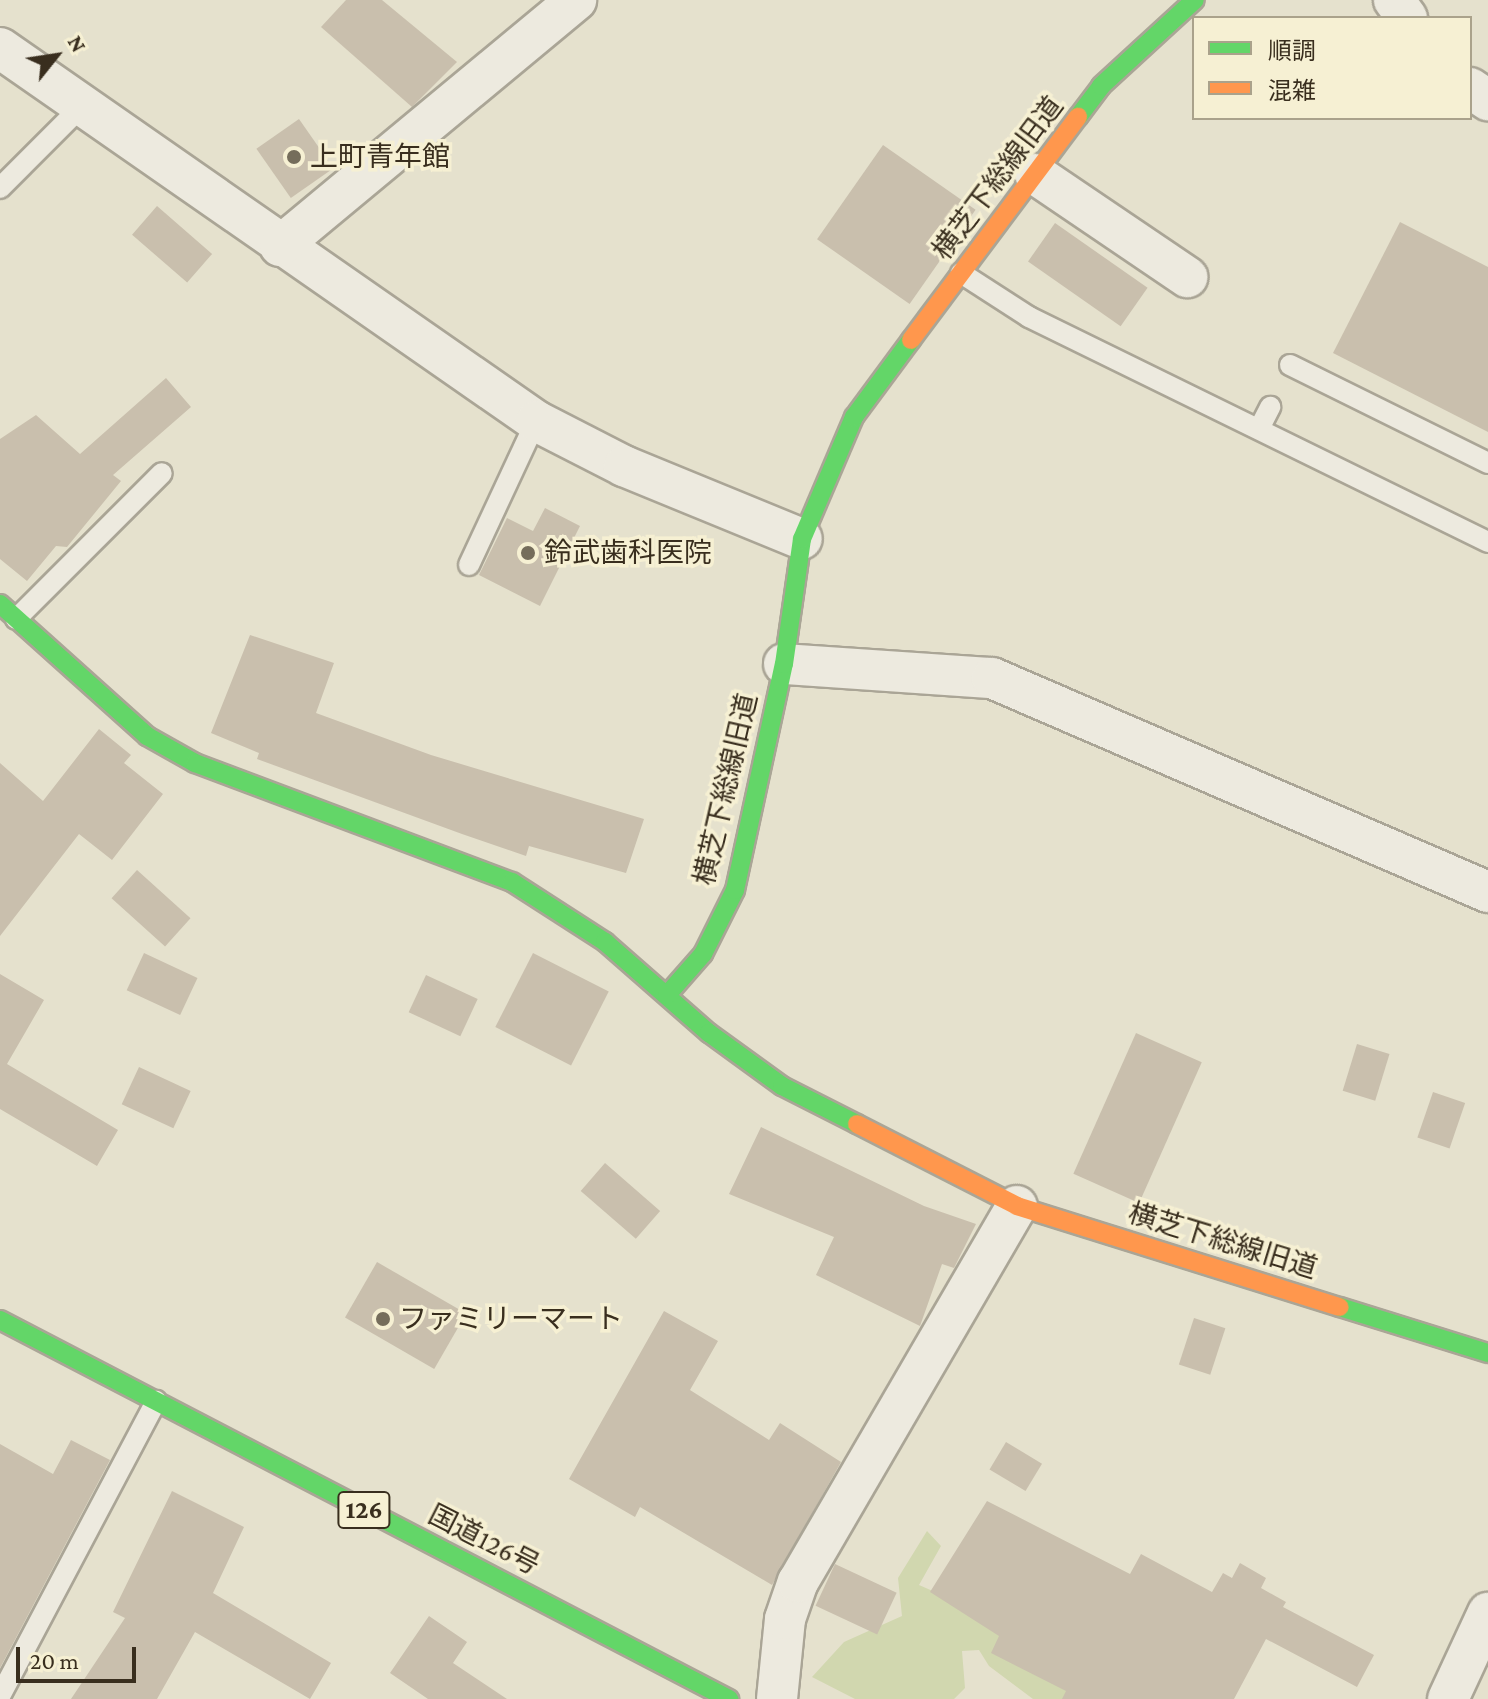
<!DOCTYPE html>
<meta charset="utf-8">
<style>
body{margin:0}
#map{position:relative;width:1488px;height:1699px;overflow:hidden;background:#e5e1cd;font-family:"Crimson Pro","Noto Sans JP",serif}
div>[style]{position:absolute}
.green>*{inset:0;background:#d1d7af}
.building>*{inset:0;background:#c9bfad;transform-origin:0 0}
.roads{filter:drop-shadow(2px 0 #aaa596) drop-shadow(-2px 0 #aaa596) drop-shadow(0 2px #aaa596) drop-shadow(0 -2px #aaa596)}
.lane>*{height:20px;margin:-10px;padding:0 10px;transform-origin:10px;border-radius:10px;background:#edeadf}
.street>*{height:40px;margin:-20px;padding:0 20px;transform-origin:20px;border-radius:20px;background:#edeadf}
.fast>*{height:18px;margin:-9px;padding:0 9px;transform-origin:9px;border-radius:9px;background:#63d668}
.slow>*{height:18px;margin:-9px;padding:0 9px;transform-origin:9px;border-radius:9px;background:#ff974d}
.dots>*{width:22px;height:22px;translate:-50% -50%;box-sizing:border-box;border:4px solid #f6f0d3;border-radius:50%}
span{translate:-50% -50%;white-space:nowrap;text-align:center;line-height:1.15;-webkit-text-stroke:7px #f6f0d3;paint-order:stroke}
.shield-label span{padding:2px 6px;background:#f6f0d3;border:2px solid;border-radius:6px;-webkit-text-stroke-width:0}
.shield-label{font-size:26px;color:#392e1e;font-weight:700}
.poi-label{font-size:28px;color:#392e1e}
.left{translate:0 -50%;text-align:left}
.street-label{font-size:28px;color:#392e1e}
.legend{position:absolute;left:1192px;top:16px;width:280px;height:104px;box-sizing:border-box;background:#f6f0d3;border:2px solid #aaa28b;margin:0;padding:10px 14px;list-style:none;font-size:24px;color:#392e1e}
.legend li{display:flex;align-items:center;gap:16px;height:40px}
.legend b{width:40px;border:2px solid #aaa28b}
.north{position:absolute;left:16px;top:16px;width:80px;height:80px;-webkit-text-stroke:6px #f6f0d3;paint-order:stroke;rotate:60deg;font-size:22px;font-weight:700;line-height:32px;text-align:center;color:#392e1e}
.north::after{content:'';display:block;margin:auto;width:28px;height:36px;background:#392e1e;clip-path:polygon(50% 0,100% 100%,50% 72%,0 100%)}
.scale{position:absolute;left:16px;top:1647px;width:120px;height:36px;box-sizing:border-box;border:4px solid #392e1e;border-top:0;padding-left:10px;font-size:24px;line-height:28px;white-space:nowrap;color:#392e1e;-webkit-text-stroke:6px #f6f0d3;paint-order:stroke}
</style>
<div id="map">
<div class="green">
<i style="clip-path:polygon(927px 1531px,941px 1546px,919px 1585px,990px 1616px,1090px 1699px,1033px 1699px,989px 1666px,979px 1650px,962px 1651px,965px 1688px,954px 1699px,855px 1699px,812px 1677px,844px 1642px,902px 1616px,898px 1578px)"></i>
</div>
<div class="building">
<i style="clip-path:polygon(346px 0,382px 0,457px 62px,412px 107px,321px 27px)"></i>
<i style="left:299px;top:119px;width:60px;height:52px;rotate:55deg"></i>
<i style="left:883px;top:145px;width:113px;height:115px;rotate:35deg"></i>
<i style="left:157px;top:206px;width:73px;height:38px;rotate:41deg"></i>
<i style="clip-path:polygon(1400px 222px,1488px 267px,1488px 432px,1333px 353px)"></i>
<i style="left:1055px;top:223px;width:113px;height:47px;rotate:35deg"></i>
<i style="clip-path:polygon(166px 378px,191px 407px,113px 475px,121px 481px,67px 547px,56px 546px,27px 581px,0 559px,0 439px,36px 415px,80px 454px)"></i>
<i style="clip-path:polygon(545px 508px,580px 526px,540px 606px,479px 575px,507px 518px,533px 531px)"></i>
<i style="clip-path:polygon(250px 635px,334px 663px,316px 713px,431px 755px,644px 819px,626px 873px,529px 846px,526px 856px,462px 834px,257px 759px,259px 753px,211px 733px)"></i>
<i style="clip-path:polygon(99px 729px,131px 755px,124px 763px,163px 794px,112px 860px,79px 834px,0 936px,0 763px,43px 801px)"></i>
<i style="left:137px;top:870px;width:72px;height:38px;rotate:42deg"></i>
<i style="left:144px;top:953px;width:59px;height:41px;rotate:25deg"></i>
<i style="left:533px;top:953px;width:85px;height:83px;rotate:27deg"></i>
<i style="clip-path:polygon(0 974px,44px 1000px,7px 1064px,118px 1130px,97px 1166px,0 1109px)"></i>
<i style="left:426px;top:975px;width:57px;height:41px;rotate:25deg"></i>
<i style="left:1136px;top:1033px;width:72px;height:154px;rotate:24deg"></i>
<i style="left:1357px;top:1044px;width:34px;height:49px;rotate:17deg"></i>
<i style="left:139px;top:1067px;width:57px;height:41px;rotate:25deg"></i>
<i style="left:1433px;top:1092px;width:34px;height:48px;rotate:19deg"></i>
<i style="clip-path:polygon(761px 1127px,924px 1206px,976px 1224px,954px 1268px,942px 1264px,920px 1326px,816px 1275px,834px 1237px,729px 1194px)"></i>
<i style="left:605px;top:1163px;width:73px;height:37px;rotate:41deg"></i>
<i style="left:377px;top:1262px;width:103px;height:64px;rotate:30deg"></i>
<i style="clip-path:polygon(664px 1311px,718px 1341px,690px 1390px,769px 1440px,780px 1423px,841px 1462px,772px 1585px,640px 1507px,635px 1517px,569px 1479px)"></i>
<i style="left:1194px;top:1318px;width:33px;height:49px;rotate:18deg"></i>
<i style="clip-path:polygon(71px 1440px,110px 1460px,0 1668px,0 1444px,53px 1474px)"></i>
<i style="left:1006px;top:1442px;width:42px;height:32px;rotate:31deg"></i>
<i style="clip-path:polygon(172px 1491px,244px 1527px,213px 1593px,331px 1663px,310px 1699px,195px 1632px,157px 1699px,71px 1699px,125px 1618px,113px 1612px)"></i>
<i style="clip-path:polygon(987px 1501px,1130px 1574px,1141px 1554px,1212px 1592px,1223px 1573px,1232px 1578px,1240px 1563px,1266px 1578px,1261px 1588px,1286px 1602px,1283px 1607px,1374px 1655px,1357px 1687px,1266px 1639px,1234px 1699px,1062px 1699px,1066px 1691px,991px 1653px,999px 1636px,930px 1592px)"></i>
<i style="left:835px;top:1564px;width:68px;height:46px;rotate:25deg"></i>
<i style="clip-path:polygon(429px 1616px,467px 1642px,453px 1663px,507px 1699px,428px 1699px,390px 1673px)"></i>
</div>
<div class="roads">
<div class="lane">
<i style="left:0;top:188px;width:116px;rotate:-45deg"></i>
<i style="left:961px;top:273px;width:81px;rotate:32.9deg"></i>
<i style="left:1029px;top:317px;width:511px;rotate:26.11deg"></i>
<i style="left:1290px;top:365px;width:221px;rotate:26.3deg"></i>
<i style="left:1259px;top:429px;width:25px;rotate:-63deg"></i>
<i style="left:469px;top:565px;width:159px;rotate:-65deg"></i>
<i style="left:16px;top:619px;width:206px;rotate:-45deg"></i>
<i style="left:0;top:1696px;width:334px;rotate:-62.1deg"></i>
</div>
<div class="street">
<i style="left:1394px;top:0;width:22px;rotate:54deg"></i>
<i style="left:0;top:48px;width:653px;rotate:34.83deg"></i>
<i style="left:536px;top:421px;width:99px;rotate:27.1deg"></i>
<i style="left:624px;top:466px;width:192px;rotate:22.3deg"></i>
<i style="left:1470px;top:88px;width:22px;rotate:34deg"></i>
<i style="left:1035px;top:174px;width:184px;rotate:34.1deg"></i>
<i style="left:280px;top:246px;width:385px;rotate:-39.7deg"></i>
<i style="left:784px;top:664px;width:208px;rotate:3.9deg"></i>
<i style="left:992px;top:678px;width:540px;rotate:23.34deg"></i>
<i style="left:777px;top:1699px;width:80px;rotate:-84.3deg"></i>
<i style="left:785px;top:1619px;width:39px;rotate:-71deg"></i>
<i style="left:798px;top:1582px;width:435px;rotate:-59.8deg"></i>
<i style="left:1448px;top:1699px;width:95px;rotate:-65.1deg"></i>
</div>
<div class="fast">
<i style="left:1078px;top:117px;width:39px;rotate:-53deg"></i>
<i style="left:1101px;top:86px;width:127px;rotate:-42.5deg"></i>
<i style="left:0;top:604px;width:198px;rotate:41.9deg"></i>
<i style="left:147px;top:736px;width:55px;rotate:29.4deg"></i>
<i style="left:195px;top:763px;width:339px;rotate:20.6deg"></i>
<i style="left:512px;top:882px;width:111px;rotate:32.8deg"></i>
<i style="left:605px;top:942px;width:138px;rotate:41.2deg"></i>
<i style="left:709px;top:1033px;width:90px;rotate:36deg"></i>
<i style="left:782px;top:1086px;width:84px;rotate:26.9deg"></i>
<i style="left:667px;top:995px;width:55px;rotate:-48.7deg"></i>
<i style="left:703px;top:954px;width:72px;rotate:-63.4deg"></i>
<i style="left:735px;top:890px;width:231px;rotate:-77.8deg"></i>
<i style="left:784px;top:664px;width:126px;rotate:-81.8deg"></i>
<i style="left:802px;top:539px;width:133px;rotate:-66.9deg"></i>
<i style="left:854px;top:417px;width:96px;rotate:-53.5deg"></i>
<i style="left:1340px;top:1307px;width:155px;rotate:17.3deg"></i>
<i style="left:0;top:1320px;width:822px;rotate:27.47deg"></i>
</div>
<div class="slow">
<i style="left:911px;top:340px;width:279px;rotate:-53.2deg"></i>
<i style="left:857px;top:1124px;width:180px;rotate:27.1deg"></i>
<i style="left:1017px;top:1206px;width:338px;rotate:17.4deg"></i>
</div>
</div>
<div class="dots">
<i style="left:294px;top:157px;background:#756d5b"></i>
<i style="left:528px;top:553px;background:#756d5b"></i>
<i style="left:383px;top:1319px;background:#756d5b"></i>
</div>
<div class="shield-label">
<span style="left:364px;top:1510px">126</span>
</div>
<div class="poi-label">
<span class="left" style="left:310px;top:157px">上町青年館</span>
<span class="left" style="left:544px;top:553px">鈴武歯科医院</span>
<span class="left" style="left:399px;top:1319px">ファミリーマート</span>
</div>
<div class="street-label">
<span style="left:998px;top:178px;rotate:-53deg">横芝下総線旧道</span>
<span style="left:726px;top:789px;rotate:-77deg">横芝下総線旧道</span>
<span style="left:1223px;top:1241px;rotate:17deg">横芝下総線旧道</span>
<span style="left:484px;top:1540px;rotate:27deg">国道126号</span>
</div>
<ul class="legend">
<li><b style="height:10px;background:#63d668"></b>順調</li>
<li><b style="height:10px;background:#ff974d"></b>混雑</li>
</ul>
<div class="north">N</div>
<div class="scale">20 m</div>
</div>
